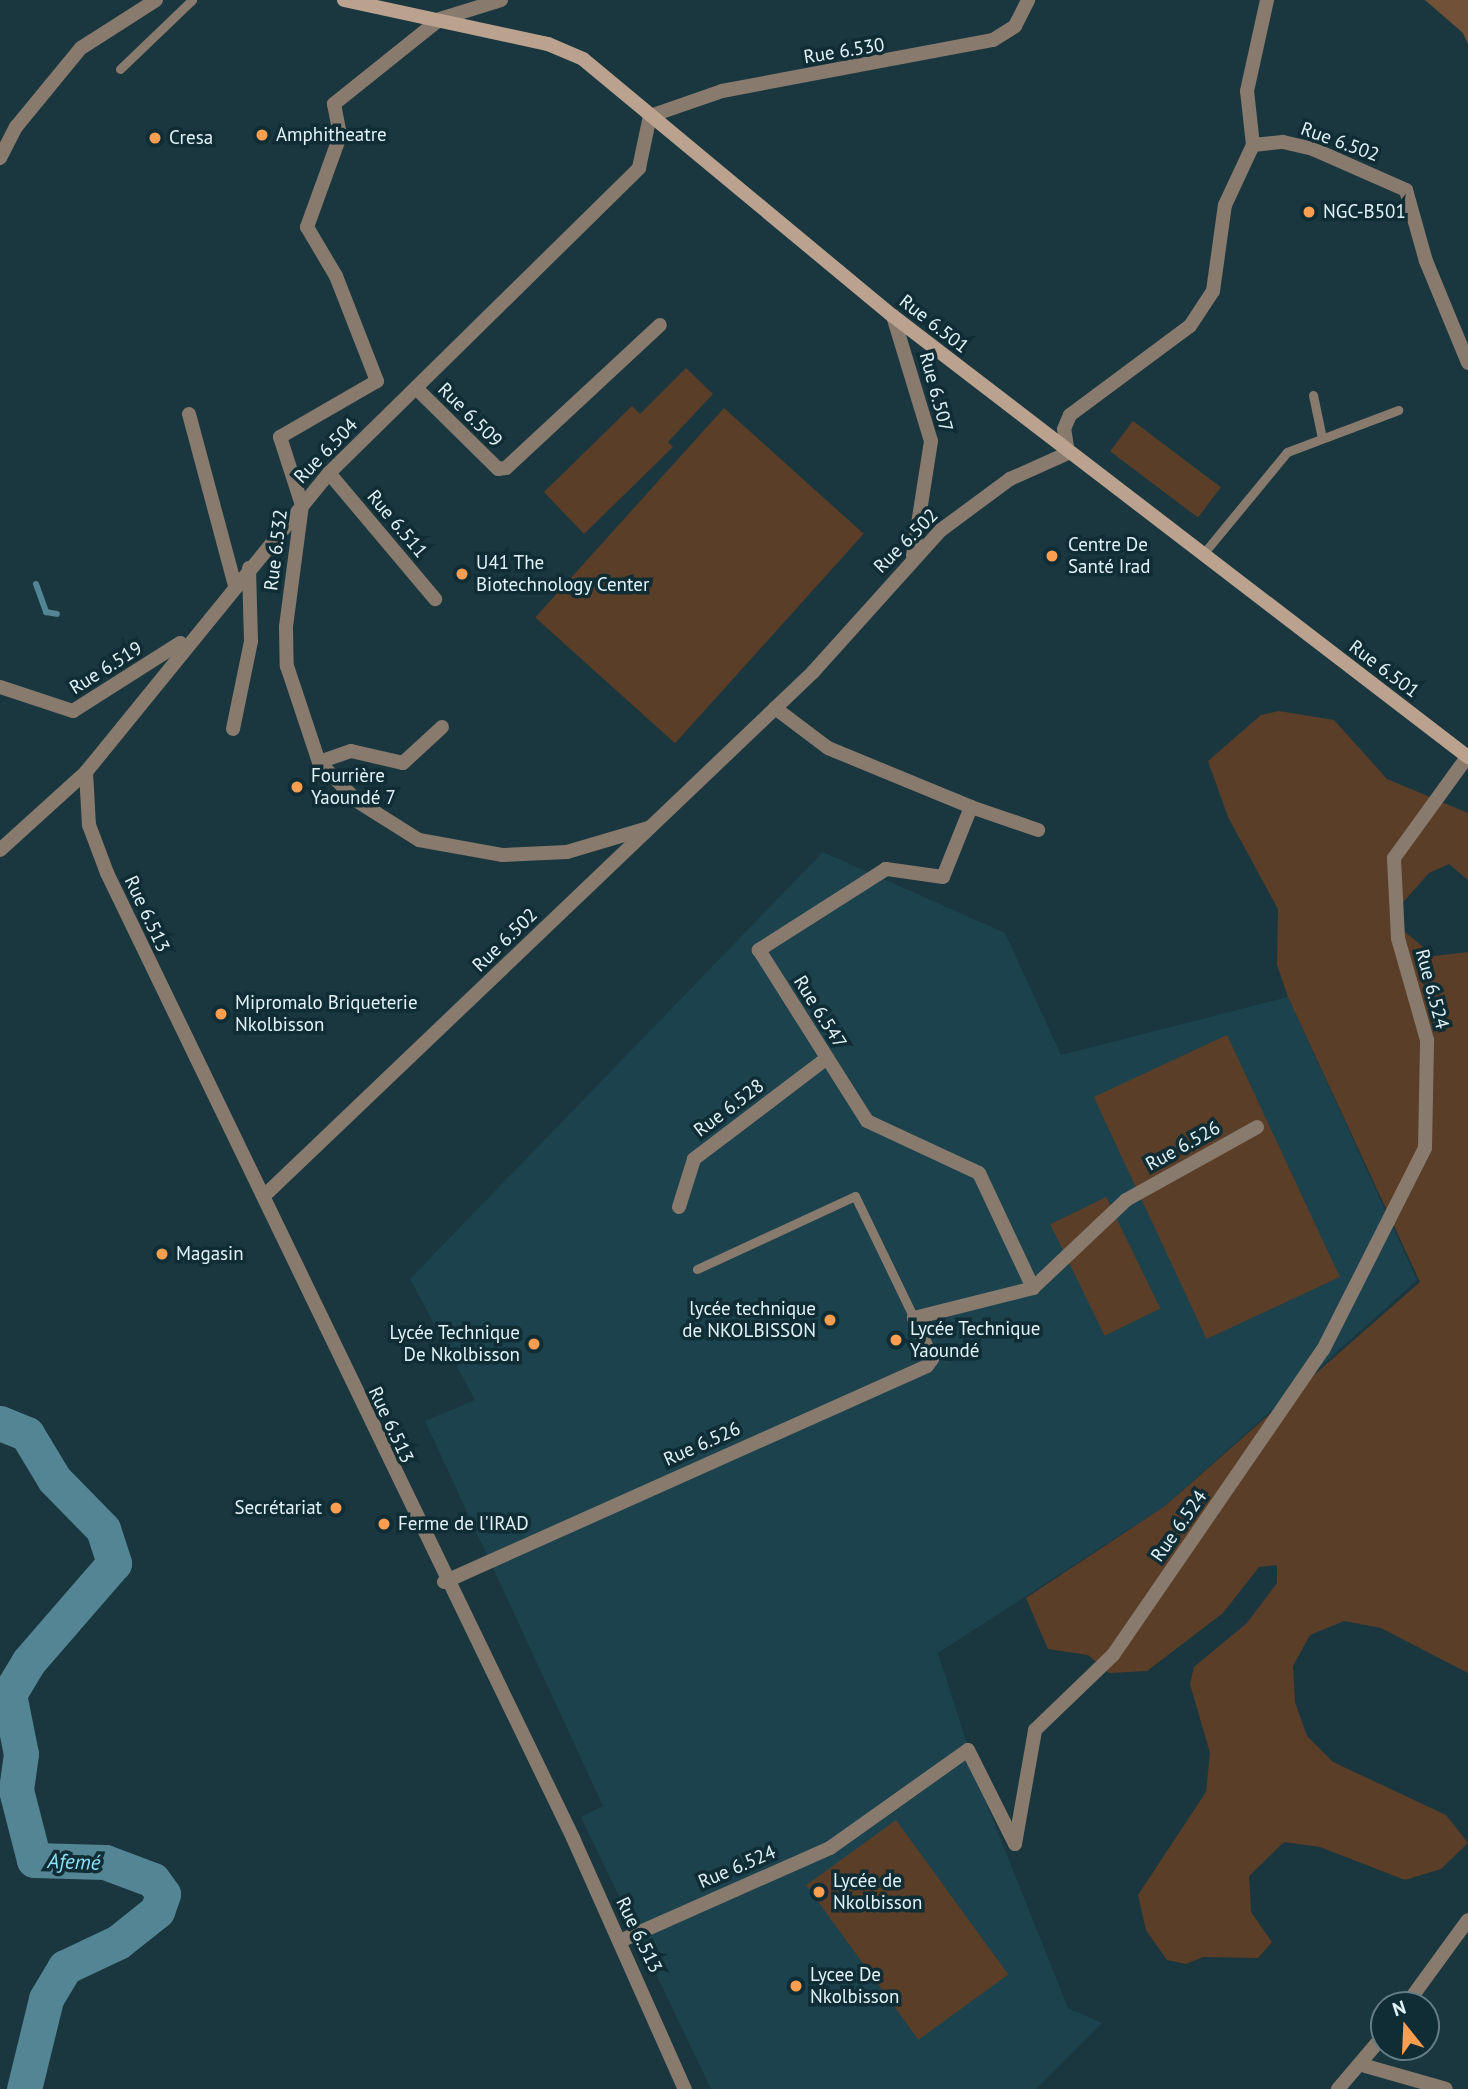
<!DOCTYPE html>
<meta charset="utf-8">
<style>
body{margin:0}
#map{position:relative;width:1468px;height:2089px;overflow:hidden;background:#1a373f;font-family:"PT Sans",sans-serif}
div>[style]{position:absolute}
.built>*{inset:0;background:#1b424d}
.green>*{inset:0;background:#5b3e27;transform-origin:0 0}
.forest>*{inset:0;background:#715138}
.stream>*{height:6px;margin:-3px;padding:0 3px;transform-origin:3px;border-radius:3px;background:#548594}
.river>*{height:35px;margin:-17.5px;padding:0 17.5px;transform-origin:17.5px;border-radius:17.5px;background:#548594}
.lane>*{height:9px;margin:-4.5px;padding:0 4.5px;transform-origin:4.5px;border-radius:4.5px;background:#897a6e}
.street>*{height:14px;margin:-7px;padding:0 7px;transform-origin:7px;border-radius:7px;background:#897a6e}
.secondary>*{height:14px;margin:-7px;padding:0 7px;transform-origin:7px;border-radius:7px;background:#baa28f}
.dots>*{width:19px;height:19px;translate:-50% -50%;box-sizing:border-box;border:4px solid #102d35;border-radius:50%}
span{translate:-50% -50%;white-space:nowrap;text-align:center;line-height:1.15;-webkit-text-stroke:7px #102d35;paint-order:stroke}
.street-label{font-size:19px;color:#e2f3f8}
.poi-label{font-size:19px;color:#e2f3f8}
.left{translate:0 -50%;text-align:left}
.right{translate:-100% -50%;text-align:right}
.water-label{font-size:21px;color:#8ee1f9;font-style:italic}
.north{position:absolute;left:1370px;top:1991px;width:70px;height:70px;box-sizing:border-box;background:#102d35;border:2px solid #647c83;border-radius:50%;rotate:342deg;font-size:19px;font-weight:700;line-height:28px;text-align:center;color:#e2f3f8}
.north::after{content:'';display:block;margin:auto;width:24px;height:32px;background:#fb9e50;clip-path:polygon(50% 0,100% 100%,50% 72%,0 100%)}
</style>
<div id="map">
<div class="built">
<i style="clip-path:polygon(823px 852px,1005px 933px,1061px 1055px,1288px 997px,1417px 1280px,1165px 1506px,938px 1653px,985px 1800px,1068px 2008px,1102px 2023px,1036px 2089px,711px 2089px,581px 1817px,603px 1806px,425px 1421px,475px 1400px,410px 1279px)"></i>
</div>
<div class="green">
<i style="clip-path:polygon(686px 368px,713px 394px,668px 442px,673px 447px,584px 534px,544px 492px,632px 406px,640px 414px)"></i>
<i style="left:724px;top:408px;width:188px;height:282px;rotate:42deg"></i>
<i style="left:1133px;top:421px;width:110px;height:38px;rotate:37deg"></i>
<i style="clip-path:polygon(1279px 711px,1334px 720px,1387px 779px,1468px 813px,1468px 880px,1449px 864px,1429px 873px,1398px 908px,1399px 927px,1434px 956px,1468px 952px,1468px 1673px,1381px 1628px,1344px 1621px,1310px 1635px,1293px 1666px,1295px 1702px,1307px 1736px,1333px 1762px,1446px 1815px,1468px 1843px,1441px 1869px,1405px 1880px,1320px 1847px,1284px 1842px,1249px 1876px,1251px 1912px,1272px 1942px,1258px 1958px,1203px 1957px,1186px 1964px,1167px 1960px,1146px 1930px,1138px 1895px,1206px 1792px,1210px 1753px,1190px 1684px,1194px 1667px,1247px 1623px,1277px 1583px,1277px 1565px,1259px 1567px,1223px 1613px,1147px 1671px,1109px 1673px,1088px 1655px,1048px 1649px,1026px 1598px,1165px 1506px,1420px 1282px,1288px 997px,1277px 965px,1278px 909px,1228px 817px,1208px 761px,1261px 715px)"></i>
<i style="left:1227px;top:1035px;width:267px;height:147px;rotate:65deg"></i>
<i style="left:1106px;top:1197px;width:124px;height:62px;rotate:64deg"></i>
<i style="left:896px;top:1820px;width:191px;height:111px;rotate:54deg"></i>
</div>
<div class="forest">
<i style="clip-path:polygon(1425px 0,1468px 0,1468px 44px,1463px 33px)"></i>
</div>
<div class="stream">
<i style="left:36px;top:584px;width:30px;rotate:70deg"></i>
<i style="left:46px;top:612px;width:11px;rotate:10deg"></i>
</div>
<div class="river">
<i style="left:0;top:1423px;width:29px;rotate:22deg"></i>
<i style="left:27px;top:1434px;width:52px;rotate:59deg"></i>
<i style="left:54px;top:1479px;width:70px;rotate:45.6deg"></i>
<i style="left:103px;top:1529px;width:36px;rotate:72deg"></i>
<i style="left:114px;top:1563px;width:130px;rotate:130.9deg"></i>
<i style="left:29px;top:1661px;width:39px;rotate:121deg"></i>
<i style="left:9px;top:1694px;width:61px;rotate:78.7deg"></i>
<i style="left:21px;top:1754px;width:36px;rotate:98deg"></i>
<i style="left:16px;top:1790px;width:72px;rotate:75.6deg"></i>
<i style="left:34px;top:1860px;width:71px;rotate:1.6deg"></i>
<i style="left:105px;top:1862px;width:51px;rotate:20.6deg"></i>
<i style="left:153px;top:1880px;width:17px;rotate:54deg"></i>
<i style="left:163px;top:1894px;width:18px;rotate:109deg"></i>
<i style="left:157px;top:1911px;width:50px;rotate:141.5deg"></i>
<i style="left:118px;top:1942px;width:59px;rotate:154.7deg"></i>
<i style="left:65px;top:1967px;width:37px;rotate:121deg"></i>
<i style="left:46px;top:1999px;width:93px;rotate:103.7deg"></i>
</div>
<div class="lane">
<i style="left:120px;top:69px;width:100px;rotate:-43.8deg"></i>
<i style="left:1313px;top:395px;width:44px;rotate:78.2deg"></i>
<i style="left:1203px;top:554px;width:132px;rotate:-50.5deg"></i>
<i style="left:1287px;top:452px;width:119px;rotate:-20.7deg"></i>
<i style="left:697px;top:1269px;width:174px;rotate:-24.8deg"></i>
<i style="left:855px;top:1196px;width:136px;rotate:64.2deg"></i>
</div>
<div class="street">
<i style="left:501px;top:0;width:64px;rotate:162.7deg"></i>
<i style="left:440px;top:19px;width:136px;rotate:141.3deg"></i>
<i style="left:334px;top:104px;width:33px;rotate:79deg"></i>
<i style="left:340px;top:136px;width:97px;rotate:109.9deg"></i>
<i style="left:307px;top:227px;width:57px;rotate:59.4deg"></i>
<i style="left:336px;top:276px;width:113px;rotate:68.7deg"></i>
<i style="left:377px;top:381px;width:112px;rotate:150deg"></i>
<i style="left:280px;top:437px;width:71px;rotate:72.1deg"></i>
<i style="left:302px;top:505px;width:123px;rotate:97.5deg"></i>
<i style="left:286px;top:627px;width:39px;rotate:89deg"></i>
<i style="left:287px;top:666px;width:101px;rotate:71.6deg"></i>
<i style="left:319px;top:762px;width:54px;rotate:45.7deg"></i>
<i style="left:357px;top:801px;width:73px;rotate:32.2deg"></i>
<i style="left:419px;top:840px;width:84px;rotate:10.2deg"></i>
<i style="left:502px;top:855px;width:65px;rotate:-2.6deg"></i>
<i style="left:567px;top:852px;width:84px;rotate:-16.5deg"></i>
<i style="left:1253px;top:145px;width:54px;rotate:-96.3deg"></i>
<i style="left:1247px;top:91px;width:93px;rotate:-77.6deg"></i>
<i style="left:0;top:158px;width:35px;rotate:-63deg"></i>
<i style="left:16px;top:127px;width:102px;rotate:-50.6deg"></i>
<i style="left:81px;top:48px;width:89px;rotate:-32.6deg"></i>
<i style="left:893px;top:316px;width:131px;rotate:73.1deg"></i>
<i style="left:931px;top:441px;width:116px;rotate:98.9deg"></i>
<i style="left:416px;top:388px;width:115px;rotate:44.6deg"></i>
<i style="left:498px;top:469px;width:8px;rotate:-7deg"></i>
<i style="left:506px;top:468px;width:210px;rotate:-42.9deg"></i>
<i style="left:189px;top:414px;width:178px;rotate:75deg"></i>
<i style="left:329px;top:473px;width:165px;rotate:49.9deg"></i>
<i style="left:0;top:687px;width:77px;rotate:18.2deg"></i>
<i style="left:73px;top:711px;width:127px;rotate:-32.4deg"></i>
<i style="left:775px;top:708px;width:66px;rotate:37deg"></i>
<i style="left:828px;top:748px;width:155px;rotate:22.4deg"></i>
<i style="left:971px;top:807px;width:75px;rotate:111.8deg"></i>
<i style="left:943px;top:877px;width:58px;rotate:-172deg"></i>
<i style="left:886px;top:869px;width:151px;rotate:147.5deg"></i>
<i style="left:759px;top:950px;width:202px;rotate:57.7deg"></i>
<i style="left:867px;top:1121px;width:123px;rotate:24.9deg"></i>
<i style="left:979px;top:1173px;width:127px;rotate:64.8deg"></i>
<i style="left:233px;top:729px;width:90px;rotate:-78.4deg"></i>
<i style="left:251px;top:641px;width:73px;rotate:-91.6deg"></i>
<i style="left:319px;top:762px;width:34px;rotate:-19deg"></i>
<i style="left:351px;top:751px;width:53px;rotate:13deg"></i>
<i style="left:403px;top:763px;width:53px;rotate:-42.7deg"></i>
<i style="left:86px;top:772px;width:53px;rotate:86.8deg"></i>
<i style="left:89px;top:825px;width:51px;rotate:69.4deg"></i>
<i style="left:107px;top:873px;width:1072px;rotate:64.22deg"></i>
<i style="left:573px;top:1838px;width:275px;rotate:66deg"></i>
<i style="left:971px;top:807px;width:71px;rotate:18.9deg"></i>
<i style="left:0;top:850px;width:116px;rotate:-42.2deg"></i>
<i style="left:86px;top:772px;width:385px;rotate:-50.9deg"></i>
<i style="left:329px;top:473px;width:435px;rotate:-44.5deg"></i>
<i style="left:639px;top:168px;width:53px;rotate:-78.1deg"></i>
<i style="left:650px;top:116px;width:76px;rotate:-19.1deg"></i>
<i style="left:722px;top:91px;width:276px;rotate:-10.7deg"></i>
<i style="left:993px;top:40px;width:26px;rotate:-32deg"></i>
<i style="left:1015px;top:26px;width:29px;rotate:-63deg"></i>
<i style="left:265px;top:1195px;width:758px;rotate:-43.66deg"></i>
<i style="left:813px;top:672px;width:191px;rotate:-48deg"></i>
<i style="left:941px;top:530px;width:86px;rotate:-36.5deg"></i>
<i style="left:1010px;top:479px;width:64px;rotate:-24.1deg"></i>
<i style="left:1068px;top:453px;width:24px;rotate:-99deg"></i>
<i style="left:1064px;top:429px;width:15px;rotate:-67deg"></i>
<i style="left:1070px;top:415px;width:149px;rotate:-36.6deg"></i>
<i style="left:1190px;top:326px;width:42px;rotate:-56.7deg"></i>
<i style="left:1213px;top:291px;width:87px;rotate:-82.1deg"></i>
<i style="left:1225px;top:205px;width:66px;rotate:-65deg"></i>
<i style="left:1253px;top:145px;width:30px;rotate:-6deg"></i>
<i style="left:1283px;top:142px;width:31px;rotate:13deg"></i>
<i style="left:1313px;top:149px;width:102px;rotate:23.8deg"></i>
<i style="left:1406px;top:190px;width:74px;rotate:74.3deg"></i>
<i style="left:1426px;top:261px;width:110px;rotate:67.6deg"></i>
<i style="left:679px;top:1207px;width:50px;rotate:-72.6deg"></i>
<i style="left:694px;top:1159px;width:167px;rotate:-37.2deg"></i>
<i style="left:444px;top:1582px;width:529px;rotate:-24.09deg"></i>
<i style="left:927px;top:1366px;width:9px;rotate:-54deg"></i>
<i style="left:932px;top:1359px;width:45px;rotate:-113.7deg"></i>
<i style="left:914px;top:1318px;width:123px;rotate:-14.1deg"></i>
<i style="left:1033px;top:1288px;width:128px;rotate:-43.4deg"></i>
<i style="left:1126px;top:1200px;width:150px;rotate:-29.1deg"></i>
<i style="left:620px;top:1941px;width:230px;rotate:-23.9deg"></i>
<i style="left:830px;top:1848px;width:169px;rotate:-35.4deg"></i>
<i style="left:968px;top:1750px;width:105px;rotate:63.4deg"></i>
<i style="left:1015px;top:1844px;width:116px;rotate:-80deg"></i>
<i style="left:1035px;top:1730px;width:108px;rotate:-43.9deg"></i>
<i style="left:1113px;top:1655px;width:370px;rotate:-55.5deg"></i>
<i style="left:1323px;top:1350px;width:226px;rotate:-63.2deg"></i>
<i style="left:1425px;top:1148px;width:108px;rotate:-88.9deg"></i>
<i style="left:1427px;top:1040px;width:106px;rotate:-105.9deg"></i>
<i style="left:1398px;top:938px;width:80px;rotate:-92.9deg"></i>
<i style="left:1394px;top:858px;width:125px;rotate:-54.1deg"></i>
<i style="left:1406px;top:2005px;width:105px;rotate:-53.9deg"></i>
<i style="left:1362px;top:2065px;width:87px;rotate:15.9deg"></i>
<i style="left:1338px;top:2089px;width:71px;rotate:-49.6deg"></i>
</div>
<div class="secondary">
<i style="left:344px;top:0;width:209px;rotate:12.2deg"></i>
<i style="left:548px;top:44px;width:38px;rotate:23deg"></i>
<i style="left:583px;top:59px;width:403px;rotate:39.7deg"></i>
<i style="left:893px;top:316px;width:725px;rotate:37.49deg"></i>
</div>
<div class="dots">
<i style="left:262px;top:135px;background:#fb9e50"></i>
<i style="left:155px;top:138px;background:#fb9e50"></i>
<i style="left:1309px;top:212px;background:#fb9e50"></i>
<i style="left:1052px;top:556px;background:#fb9e50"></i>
<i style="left:462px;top:574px;background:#fb9e50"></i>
<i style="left:297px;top:787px;background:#fb9e50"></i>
<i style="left:221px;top:1014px;background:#fb9e50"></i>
<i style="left:162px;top:1254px;background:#fb9e50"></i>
<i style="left:830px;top:1320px;background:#fb9e50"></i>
<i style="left:896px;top:1340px;background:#fb9e50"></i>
<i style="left:534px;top:1344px;background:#fb9e50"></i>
<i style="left:336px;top:1508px;background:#fb9e50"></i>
<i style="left:384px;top:1524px;background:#fb9e50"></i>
<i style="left:819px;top:1892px;background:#fb9e50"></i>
<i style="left:796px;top:1986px;background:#fb9e50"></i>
</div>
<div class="street-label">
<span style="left:844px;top:51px;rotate:-9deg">Rue 6.530</span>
<span style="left:1340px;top:142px;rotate:20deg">Rue 6.502</span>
<span style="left:934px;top:324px;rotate:38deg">Rue 6.501</span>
<span style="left:936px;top:392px;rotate:75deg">Rue 6.507</span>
<span style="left:470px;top:415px;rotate:45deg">Rue 6.509</span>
<span style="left:326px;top:451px;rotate:-46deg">Rue 6.504</span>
<span style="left:397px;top:524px;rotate:50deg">Rue 6.511</span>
<span style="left:906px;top:541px;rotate:-45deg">Rue 6.502</span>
<span style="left:276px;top:550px;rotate:-83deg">Rue 6.532</span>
<span style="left:106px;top:668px;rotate:-32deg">Rue 6.519</span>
<span style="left:1384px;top:669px;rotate:37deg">Rue 6.501</span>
<span style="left:147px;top:914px;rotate:65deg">Rue 6.513</span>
<span style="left:505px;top:940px;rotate:-44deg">Rue 6.502</span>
<span style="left:1432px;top:989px;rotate:75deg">Rue 6.524</span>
<span style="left:820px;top:1012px;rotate:58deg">Rue 6.547</span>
<span style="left:729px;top:1108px;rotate:-37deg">Rue 6.528</span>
<span style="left:1183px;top:1146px;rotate:-29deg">Rue 6.526</span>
<span style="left:391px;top:1425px;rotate:65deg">Rue 6.513</span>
<span style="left:702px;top:1444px;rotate:-24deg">Rue 6.526</span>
<span style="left:1179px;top:1526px;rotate:-55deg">Rue 6.524</span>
<span style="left:737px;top:1867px;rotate:-23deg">Rue 6.524</span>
<span style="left:639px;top:1935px;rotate:64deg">Rue 6.513</span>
</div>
<div class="poi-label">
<span class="left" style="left:276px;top:135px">Amphitheatre</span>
<span class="left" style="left:169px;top:138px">Cresa</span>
<span class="left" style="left:1323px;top:212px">NGC-B501</span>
<span class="left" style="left:1068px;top:556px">Centre De<br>Santé Irad</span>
<span class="left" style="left:476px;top:574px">U41 The<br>Biotechnology Center</span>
<span class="left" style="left:311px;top:787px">Fourrière<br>Yaoundé 7</span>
<span class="left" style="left:235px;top:1014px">Mipromalo Briqueterie<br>Nkolbisson</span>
<span class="left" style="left:176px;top:1254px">Magasin</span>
<span class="right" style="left:816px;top:1320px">lycée technique<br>de NKOLBISSON</span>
<span class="left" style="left:910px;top:1340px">Lycée Technique<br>Yaoundé</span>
<span class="right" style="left:520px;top:1344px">Lycée Technique<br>De Nkolbisson</span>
<span class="right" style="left:322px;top:1508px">Secrétariat</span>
<span class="left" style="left:398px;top:1524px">Ferme de l'IRAD</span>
<span class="left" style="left:833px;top:1892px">Lycée de<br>Nkolbisson</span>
<span class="left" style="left:810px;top:1986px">Lycee De<br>Nkolbisson</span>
</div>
<div class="water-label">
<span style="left:74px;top:1862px;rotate:2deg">Afemé</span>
</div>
<div class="north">N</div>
</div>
